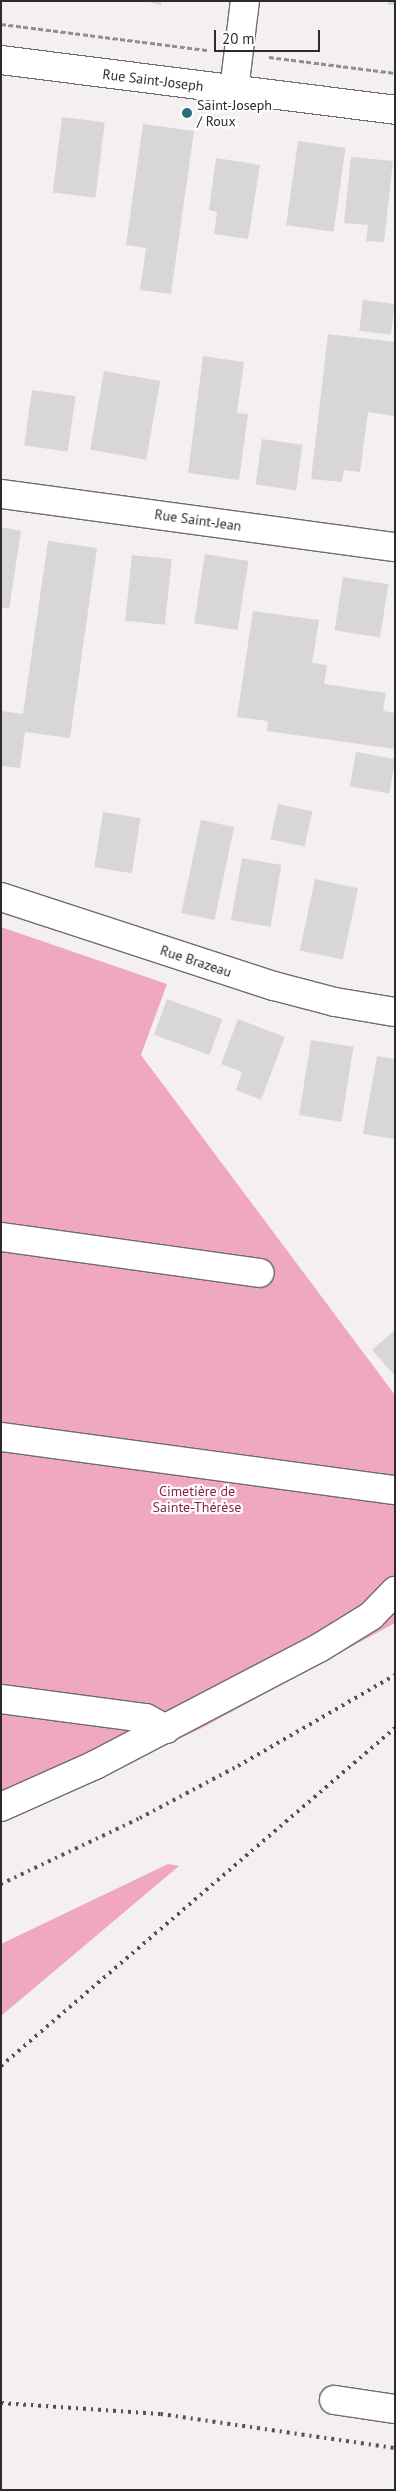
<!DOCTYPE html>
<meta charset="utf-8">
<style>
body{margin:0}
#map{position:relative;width:396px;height:2491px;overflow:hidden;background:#f4f0f1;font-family:"PT Sans",sans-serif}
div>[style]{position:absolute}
.green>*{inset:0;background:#efa8bf}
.building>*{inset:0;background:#d9d6d7;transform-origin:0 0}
.path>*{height:3px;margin-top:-1.5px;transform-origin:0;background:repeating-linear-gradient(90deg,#918e8f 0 5px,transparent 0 7.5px)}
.roads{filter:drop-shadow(1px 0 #6f6c6d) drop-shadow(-1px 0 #6f6c6d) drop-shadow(0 1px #6f6c6d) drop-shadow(0 -1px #6f6c6d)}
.minor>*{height:28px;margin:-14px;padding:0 14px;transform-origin:14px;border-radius:14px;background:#fff}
.rail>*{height:4px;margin-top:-2px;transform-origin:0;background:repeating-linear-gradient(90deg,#545253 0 2.5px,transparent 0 7.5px)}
.dots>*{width:14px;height:14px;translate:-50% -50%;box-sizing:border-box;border:2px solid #fffeff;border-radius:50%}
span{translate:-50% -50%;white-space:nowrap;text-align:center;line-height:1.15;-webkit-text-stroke:4.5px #fffeff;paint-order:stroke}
.street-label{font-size:14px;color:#2c2a2b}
.poi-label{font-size:14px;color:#2c2a2b}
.left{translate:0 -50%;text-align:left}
.park-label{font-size:14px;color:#8a204f}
.frame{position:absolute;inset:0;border:2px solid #2c2a2b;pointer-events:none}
.scale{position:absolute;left:214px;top:30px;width:106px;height:22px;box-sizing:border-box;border:2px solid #2c2a2b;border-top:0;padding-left:6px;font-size:15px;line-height:18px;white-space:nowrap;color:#2c2a2b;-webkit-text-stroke:4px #fffeff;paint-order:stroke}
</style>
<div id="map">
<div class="green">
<i style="clip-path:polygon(1px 927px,167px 984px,141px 1055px,395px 1395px,395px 1623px,198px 1730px,1px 1822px)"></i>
<i style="clip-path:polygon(168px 1864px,179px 1866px,1px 2016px,1px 1944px)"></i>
</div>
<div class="building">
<i style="clip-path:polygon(144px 1px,161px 1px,161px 5px)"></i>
<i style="left:388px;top:1px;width:7px;height:4px"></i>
<i style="left:62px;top:117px;width:43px;height:76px;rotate:7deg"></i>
<i style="clip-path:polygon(143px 124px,194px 131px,171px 294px,140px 290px,146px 248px,126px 245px)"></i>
<i style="left:298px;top:141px;width:48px;height:85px;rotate:8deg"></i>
<i style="clip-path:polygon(351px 157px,393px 161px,384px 242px,366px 241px,368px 225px,344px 223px)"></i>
<i style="clip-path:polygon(216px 158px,260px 165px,248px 239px,214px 234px,217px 212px,209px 210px)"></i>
<i style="left:363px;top:300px;width:32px;height:31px;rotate:7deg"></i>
<i style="clip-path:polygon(328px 334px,395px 342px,395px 416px,368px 412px,360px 472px,344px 470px,342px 482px,311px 479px)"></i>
<i style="clip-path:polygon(203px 356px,244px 362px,237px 413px,248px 414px,239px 480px,188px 473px)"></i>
<i style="left:104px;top:371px;width:57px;height:80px;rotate:10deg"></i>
<i style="left:32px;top:390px;width:44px;height:56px;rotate:8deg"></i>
<i style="left:262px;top:439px;width:41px;height:46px;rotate:8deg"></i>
<i style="clip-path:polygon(1px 527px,21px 531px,9px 609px,1px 607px)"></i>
<i style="clip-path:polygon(48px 541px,97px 548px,70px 738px,25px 732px,20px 768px,1px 766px,1px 711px,23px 714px)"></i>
<i style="left:205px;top:554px;width:44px;height:70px;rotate:9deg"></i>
<i style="left:132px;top:555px;width:40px;height:66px;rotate:6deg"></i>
<i style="left:343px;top:577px;width:46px;height:54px;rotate:9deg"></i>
<i style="clip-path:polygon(253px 611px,319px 620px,312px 663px,327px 665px,324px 684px,386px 693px,383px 711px,395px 713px,395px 749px,267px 731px,268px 721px,237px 717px)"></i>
<i style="left:356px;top:752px;width:40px;height:35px;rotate:10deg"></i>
<i style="left:278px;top:804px;width:35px;height:36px;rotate:12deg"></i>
<i style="left:103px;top:812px;width:38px;height:56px;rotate:9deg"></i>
<i style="left:201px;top:820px;width:34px;height:95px;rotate:12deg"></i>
<i style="left:242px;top:858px;width:40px;height:63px;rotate:10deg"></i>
<i style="left:315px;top:879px;width:44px;height:73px;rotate:12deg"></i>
<i style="left:167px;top:999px;width:59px;height:38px;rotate:20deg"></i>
<i style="clip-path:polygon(238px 1019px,285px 1037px,261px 1100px,236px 1090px,242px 1072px,221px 1064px)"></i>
<i style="left:311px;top:1040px;width:43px;height:76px;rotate:9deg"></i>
<i style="clip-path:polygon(377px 1056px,395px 1059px,395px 1139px,363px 1134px)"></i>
<i style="clip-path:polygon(395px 1330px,395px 1376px,372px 1350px)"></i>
</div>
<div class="path">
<i style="left:1px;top:24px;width:209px;rotate:7.2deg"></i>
<i style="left:269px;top:57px;width:127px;rotate:7.2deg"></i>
</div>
<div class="roads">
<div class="minor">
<i style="left:1px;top:60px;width:397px;rotate:7.2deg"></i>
<i style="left:234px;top:90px;width:90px;rotate:-83deg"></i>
<i style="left:1px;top:494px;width:398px;rotate:7.7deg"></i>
<i style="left:1px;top:897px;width:287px;rotate:18.1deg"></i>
<i style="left:274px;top:986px;width:63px;rotate:14.7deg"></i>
<i style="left:335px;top:1002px;width:61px;rotate:9.5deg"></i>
<i style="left:1px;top:1237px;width:261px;rotate:7.9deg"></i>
<i style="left:1px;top:1437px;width:398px;rotate:7.7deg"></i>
<i style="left:1px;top:1699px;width:146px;rotate:7.5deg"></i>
<i style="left:146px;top:1718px;width:23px;rotate:29deg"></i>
<i style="left:1px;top:1807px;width:103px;rotate:-24.1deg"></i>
<i style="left:95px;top:1765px;width:253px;rotate:-27.6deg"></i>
<i style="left:319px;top:1648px;width:61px;rotate:-31.6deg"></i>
<i style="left:371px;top:1616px;width:35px;rotate:-46deg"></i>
<i style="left:334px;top:2400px;width:62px;rotate:8.4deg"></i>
</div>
</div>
<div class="rail">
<i style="left:1px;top:1884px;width:154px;rotate:-25.4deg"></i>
<i style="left:140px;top:1818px;width:111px;rotate:-28deg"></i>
<i style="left:238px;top:1766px;width:181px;rotate:-30.1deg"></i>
<i style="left:1px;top:2066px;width:519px;rotate:-40.63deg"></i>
<i style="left:1px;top:2403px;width:160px;rotate:3.9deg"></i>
<i style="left:161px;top:2414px;width:236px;rotate:8.3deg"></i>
</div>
<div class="dots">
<i style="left:187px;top:113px;background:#266f7a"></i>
</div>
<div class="street-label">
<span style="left:153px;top:80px;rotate:7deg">Rue Saint-Joseph</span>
<span style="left:198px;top:520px;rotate:8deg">Rue Saint-Jean</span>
<span style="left:196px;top:961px;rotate:18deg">Rue Brazeau</span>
</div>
<div class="poi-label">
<span class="left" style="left:197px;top:113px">Saint-Joseph<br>/ Roux</span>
</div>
<div class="park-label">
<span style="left:197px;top:1499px">Cimetière de<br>Sainte-Thérèse</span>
</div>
<div class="frame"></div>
<div class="scale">20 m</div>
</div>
